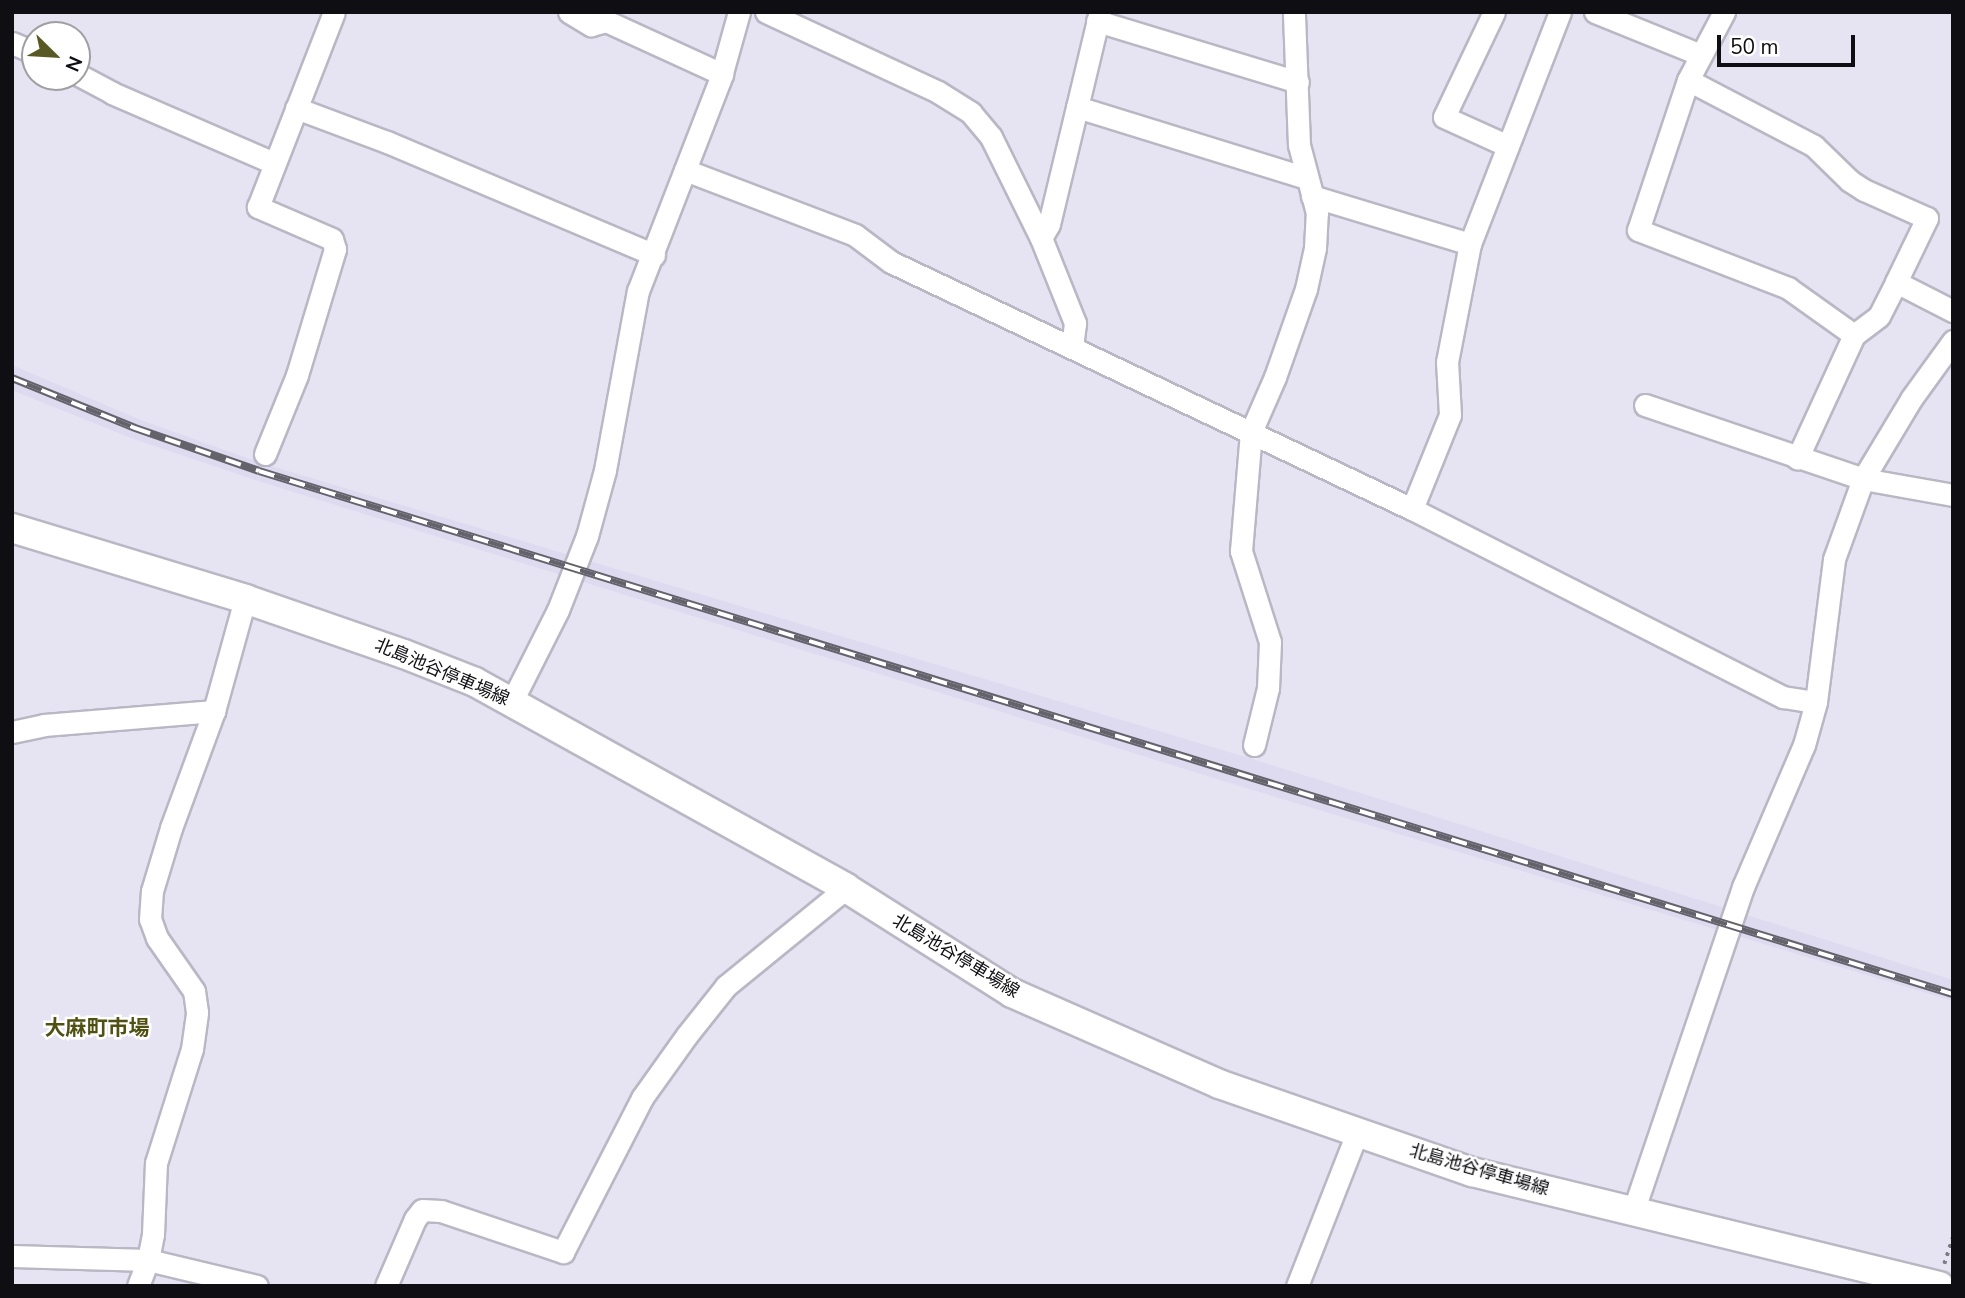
<!DOCTYPE html>
<meta charset="utf-8">
<style>
body{margin:0}
#map{position:relative;width:1965px;height:1298px;overflow:hidden;background:#e6e4f2;font-family:"Nunito Sans","Noto Sans JP",sans-serif}
div>[style]{position:absolute}
.built>*{inset:0;background:#dedaf0}
.path>*{height:3.5px;margin-top:-1.75px;transform-origin:0;background:repeating-linear-gradient(90deg,#7e7d86 0 3.5px,transparent 0 8.5px)}
.roads{filter:drop-shadow(2px 0 #bab7c5) drop-shadow(-2px 0 #bab7c5) drop-shadow(0 2px #bab7c5) drop-shadow(0 -2px #bab7c5)}
.minor>*{height:21px;margin:-10.5px;padding:0 10.5px;transform-origin:10.5px;border-radius:10.5px;background:#fff}
.major>*{height:28px;margin:-14px;padding:0 14px;transform-origin:14px;border-radius:14px;background:#fff}
.rail>*{height:8px;margin-top:-4px;transform-origin:0;background:repeating-linear-gradient(90deg,#fff 0 16px,#64636b 0 32px);box-sizing:border-box;border-block:2px solid #64636b}
span{translate:-50% -50%;white-space:nowrap;text-align:center;line-height:1.15;-webkit-text-stroke:5px #fff;paint-order:stroke}
.street-label{font-size:18px;color:#0f0f13}
.quarter-label{font-size:21px;color:#505013;font-weight:700}
.frame{position:absolute;inset:0;border:14px solid #0f0f13;pointer-events:none}
.north{position:absolute;left:21px;top:21px;width:70px;height:70px;box-sizing:border-box;background:#fff;border:2px solid #9f9fa1;border-radius:50%;rotate:114deg;font-size:19px;font-weight:700;line-height:28px;text-align:center;color:#0f0f13}
.north::after{content:'';display:block;margin:auto;width:24px;height:32px;background:#595926;clip-path:polygon(50% 0,100% 100%,50% 72%,0 100%)}
.scale{position:absolute;left:1717px;top:35px;width:138px;height:32px;box-sizing:border-box;border:4px solid #0f0f13;border-top:0;padding-left:9px;font-size:21px;line-height:24px;white-space:nowrap;color:#0f0f13;-webkit-text-stroke:5px #fff;paint-order:stroke}
</style>
<div id="map">
<div class="built">
<i style="clip-path:polygon(12px 365px,138px 419px,261px 463px,1249px 758px,1953px 980px,1953px 1001px,1243px 787px,255px 480px,131px 438px,19px 393px,12px 390px)"></i>
</div>
<div class="path">
<i style="left:1944px;top:1264px;width:29px;rotate:-72deg"></i>
</div>
<div class="roads">
<div class="minor">
<i style="left:569px;top:12px;width:26px;rotate:31deg"></i>
<i style="left:591px;top:25px;width:16px;rotate:-15deg"></i>
<i style="left:606px;top:21px;width:128px;rotate:24.6deg"></i>
<i style="left:766px;top:12px;width:190px;rotate:24.9deg"></i>
<i style="left:938px;top:92px;width:39px;rotate:32deg"></i>
<i style="left:971px;top:113px;width:31px;rotate:50deg"></i>
<i style="left:991px;top:137px;width:113px;rotate:63.7deg"></i>
<i style="left:1041px;top:238px;width:92px;rotate:68.2deg"></i>
<i style="left:1075px;top:323px;width:25px;rotate:97deg"></i>
<i style="left:1494px;top:12px;width:116px;rotate:115.5deg"></i>
<i style="left:1444px;top:117px;width:70px;rotate:24.4deg"></i>
<i style="left:1595px;top:12px;width:114px;rotate:22.1deg"></i>
<i style="left:1724px;top:12px;width:77px;rotate:117.9deg"></i>
<i style="left:1688px;top:80px;width:158px;rotate:108.4deg"></i>
<i style="left:1638px;top:230px;width:161px;rotate:21.1deg"></i>
<i style="left:1788px;top:288px;width:81px;rotate:35.5deg"></i>
<i style="left:1854px;top:335px;width:136px;rotate:114.7deg"></i>
<i style="left:1097px;top:21px;width:210px;rotate:16.9deg"></i>
<i style="left:12px;top:43px;width:25px;rotate:23deg"></i>
<i style="left:77px;top:74px;width:40px;rotate:28deg"></i>
<i style="left:112px;top:93px;width:176px;rotate:23.4deg"></i>
<i style="left:1688px;top:80px;width:142px;rotate:27.6deg"></i>
<i style="left:1814px;top:146px;width:50px;rotate:44.2deg"></i>
<i style="left:1850px;top:181px;width:17px;rotate:33deg"></i>
<i style="left:1864px;top:190px;width:69px;rotate:24deg"></i>
<i style="left:1927px;top:218px;width:71px;rotate:115.8deg"></i>
<i style="left:1896px;top:282px;width:64px;rotate:27deg"></i>
<i style="left:1077px;top:107px;width:241px;rotate:17.2deg"></i>
<i style="left:296px;top:108px;width:97px;rotate:20.5deg"></i>
<i style="left:387px;top:142px;width:290px;rotate:22.9deg"></i>
<i style="left:685px;top:170px;width:182px;rotate:20.9deg"></i>
<i style="left:855px;top:235px;width:45px;rotate:36.9deg"></i>
<i style="left:891px;top:262px;width:577px;rotate:25.37deg"></i>
<i style="left:1412px;top:509px;width:416px;rotate:26.9deg"></i>
<i style="left:1783px;top:697px;width:33px;rotate:9deg"></i>
<i style="left:1312px;top:196px;width:165px;rotate:16.9deg"></i>
<i style="left:1470px;top:244px;width:249px;rotate:-68.8deg"></i>
<i style="left:1041px;top:238px;width:16px;rotate:-60deg"></i>
<i style="left:1049px;top:224px;width:218px;rotate:-76.5deg"></i>
<i style="left:1854px;top:335px;width:31px;rotate:-37deg"></i>
<i style="left:1879px;top:316px;width:38px;rotate:-63deg"></i>
<i style="left:1645px;top:405px;width:230px;rotate:18.7deg"></i>
<i style="left:1863px;top:479px;width:91px;rotate:10.1deg"></i>
<i style="left:265px;top:454px;width:85px;rotate:-67.9deg"></i>
<i style="left:297px;top:375px;width:132px;rotate:-73.2deg"></i>
<i style="left:335px;top:249px;width:10px;rotate:-107deg"></i>
<i style="left:332px;top:239px;width:81px;rotate:-156.6deg"></i>
<i style="left:258px;top:207px;width:209px;rotate:-68.7deg"></i>
<i style="left:1412px;top:509px;width:101px;rotate:-68deg"></i>
<i style="left:1450px;top:415px;width:53px;rotate:-93.2deg"></i>
<i style="left:1447px;top:362px;width:120px;rotate:-79deg"></i>
<i style="left:512px;top:701px;width:102px;rotate:-63.2deg"></i>
<i style="left:558px;top:610px;width:79px;rotate:-68.6deg"></i>
<i style="left:587px;top:536px;width:68px;rotate:-74.7deg"></i>
<i style="left:605px;top:470px;width:182px;rotate:-79.6deg"></i>
<i style="left:638px;top:291px;width:226px;rotate:-68.8deg"></i>
<i style="left:720px;top:80px;width:71px;rotate:-74.4deg"></i>
<i style="left:12px;top:732px;width:33px;rotate:-12deg"></i>
<i style="left:44px;top:725px;width:171px;rotate:-4.7deg"></i>
<i style="left:1254px;top:745px;width:59px;rotate:-76.2deg"></i>
<i style="left:1268px;top:688px;width:46px;rotate:-87.5deg"></i>
<i style="left:1270px;top:642px;width:96px;rotate:-107.7deg"></i>
<i style="left:1241px;top:551px;width:119px;rotate:-85.2deg"></i>
<i style="left:1251px;top:432px;width:60px;rotate:-66.4deg"></i>
<i style="left:1275px;top:377px;width:93px;rotate:-70.6deg"></i>
<i style="left:1306px;top:289px;width:42px;rotate:-77.6deg"></i>
<i style="left:1315px;top:248px;width:35px;rotate:-87deg"></i>
<i style="left:1317px;top:213px;width:70px;rotate:-104.8deg"></i>
<i style="left:1299px;top:145px;width:133px;rotate:-92.2deg"></i>
<i style="left:1633px;top:1212px;width:343px;rotate:-71.3deg"></i>
<i style="left:1743px;top:887px;width:155px;rotate:-66.8deg"></i>
<i style="left:1804px;top:745px;width:45px;rotate:-74.4deg"></i>
<i style="left:1816px;top:702px;width:144px;rotate:-82.8deg"></i>
<i style="left:1834px;top:559px;width:85px;rotate:-70.1deg"></i>
<i style="left:1863px;top:479px;width:93px;rotate:-59deg"></i>
<i style="left:1911px;top:399px;width:72px;rotate:-54.1deg"></i>
<i style="left:12px;top:1256px;width:136px;rotate:1.7deg"></i>
<i style="left:148px;top:1260px;width:112px;rotate:13.4deg"></i>
<i style="left:138px;top:1286px;width:28px;rotate:-69deg"></i>
<i style="left:148px;top:1260px;width:26px;rotate:-79deg"></i>
<i style="left:153px;top:1234px;width:71px;rotate:-87.6deg"></i>
<i style="left:156px;top:1163px;width:120px;rotate:-72.5deg"></i>
<i style="left:192px;top:1049px;width:37px;rotate:-82deg"></i>
<i style="left:197px;top:1012px;width:21px;rotate:-98deg"></i>
<i style="left:194px;top:991px;width:65px;rotate:-124.9deg"></i>
<i style="left:157px;top:938px;width:20px;rotate:-110deg"></i>
<i style="left:150px;top:919px;width:28px;rotate:-86deg"></i>
<i style="left:152px;top:891px;width:66px;rotate:-73.2deg"></i>
<i style="left:171px;top:828px;width:125px;rotate:-69.8deg"></i>
<i style="left:214px;top:711px;width:116px;rotate:-74.5deg"></i>
<i style="left:386px;top:1286px;width:73px;rotate:-66.6deg"></i>
<i style="left:415px;top:1219px;width:11px;rotate:-52deg"></i>
<i style="left:422px;top:1210px;width:19px;rotate:3deg"></i>
<i style="left:441px;top:1211px;width:129px;rotate:18.6deg"></i>
<i style="left:563px;top:1252px;width:173px;rotate:-62.8deg"></i>
<i style="left:642px;top:1098px;width:77px;rotate:-54.5deg"></i>
<i style="left:687px;top:1035px;width:63px;rotate:-51.5deg"></i>
<i style="left:726px;top:986px;width:155px;rotate:-39.2deg"></i>
<i style="left:1297px;top:1286px;width:164px;rotate:-68.6deg"></i>
</div>
<div class="major">
<i style="left:12px;top:528px;width:244px;rotate:16.9deg"></i>
<i style="left:245px;top:599px;width:168px;rotate:19.1deg"></i>
<i style="left:404px;top:654px;width:76px;rotate:21.5deg"></i>
<i style="left:475px;top:682px;width:424px;rotate:29deg"></i>
<i style="left:846px;top:888px;width:196px;rotate:32.3deg"></i>
<i style="left:1012px;top:993px;width:226px;rotate:23.7deg"></i>
<i style="left:1219px;top:1084px;width:268px;rotate:19.2deg"></i>
<i style="left:1472px;top:1172px;width:481px;rotate:13.7deg"></i>
</div>
</div>
<div class="rail">
<i style="left:12px;top:378px;width:133px;rotate:22.1deg"></i>
<i style="left:135px;top:428px;width:131px;rotate:19.1deg"></i>
<i style="left:259px;top:471px;width:1773px;rotate:17.16deg"></i>
</div>
<div class="street-label">
<span style="left:442px;top:672px;rotate:23deg">北島池谷停車場線</span>
<span style="left:956px;top:956px;rotate:31deg">北島池谷停車場線</span>
<span style="left:1479px;top:1170px;rotate:16deg">北島池谷停車場線</span>
</div>
<div class="quarter-label">
<span style="left:97px;top:1028px">大麻町市場</span>
</div>
<div class="frame"></div>
<div class="north">N</div>
<div class="scale">50 m</div>
</div>
